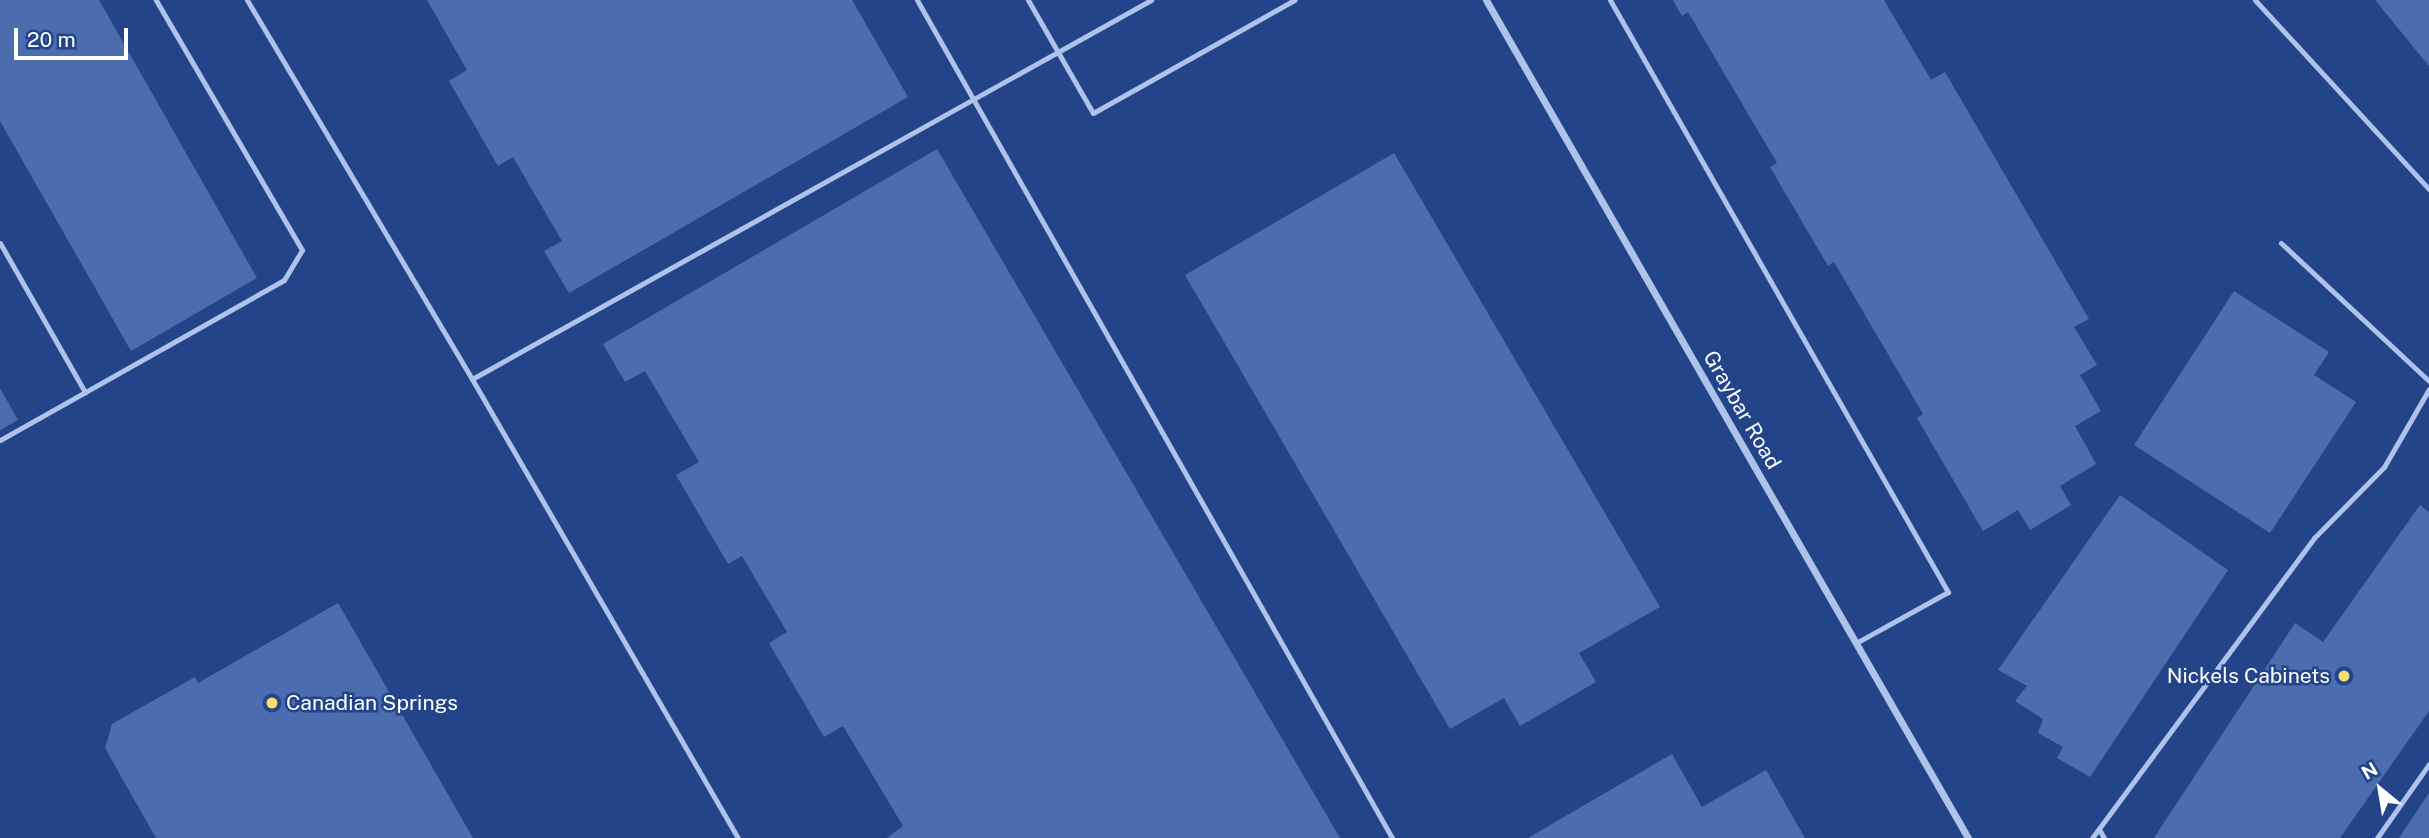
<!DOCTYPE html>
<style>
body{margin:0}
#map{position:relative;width:2429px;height:838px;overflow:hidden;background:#234488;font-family:"Public Sans",sans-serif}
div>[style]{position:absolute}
.building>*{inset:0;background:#4b6db0}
.lane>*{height:5px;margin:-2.5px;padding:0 2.5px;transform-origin:2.5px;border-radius:2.5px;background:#afc3ea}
.street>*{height:7px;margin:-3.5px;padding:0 3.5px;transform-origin:3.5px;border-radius:3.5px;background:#afc3ea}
.dots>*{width:19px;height:19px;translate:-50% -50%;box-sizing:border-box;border:4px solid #234488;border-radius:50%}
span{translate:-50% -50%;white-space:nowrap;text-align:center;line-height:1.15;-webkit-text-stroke:5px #234488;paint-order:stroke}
.street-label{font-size:21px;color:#fff}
.poi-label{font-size:21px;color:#fff}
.right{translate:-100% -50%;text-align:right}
.left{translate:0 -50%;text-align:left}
.north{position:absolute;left:2345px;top:754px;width:70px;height:70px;-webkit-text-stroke:5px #234488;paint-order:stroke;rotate:330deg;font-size:19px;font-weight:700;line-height:28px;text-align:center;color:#fff}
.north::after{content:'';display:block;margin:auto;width:24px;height:32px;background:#fff;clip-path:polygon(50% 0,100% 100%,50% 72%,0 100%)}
.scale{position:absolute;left:14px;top:28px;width:114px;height:32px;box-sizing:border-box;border:4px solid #fff;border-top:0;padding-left:9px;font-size:21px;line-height:24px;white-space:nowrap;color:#fff;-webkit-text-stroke:5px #234488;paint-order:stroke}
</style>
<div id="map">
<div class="building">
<i style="clip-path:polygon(0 0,99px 0,257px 278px,131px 351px,0 121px)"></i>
<i style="clip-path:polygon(427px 0,852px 0,908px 97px,569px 293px,544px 251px,562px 241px,513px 157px,498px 166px,449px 81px,467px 70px)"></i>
<i style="clip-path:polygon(1673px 0,1884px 0,1931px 80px,1945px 72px,2089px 319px,2074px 327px,2097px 365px,2080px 375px,2101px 411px,2075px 426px,2096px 464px,2060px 486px,2071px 505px,2030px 530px,2018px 510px,1983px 531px,1917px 418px,1923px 414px,1834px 262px,1828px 266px,1770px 167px,1777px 163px,1688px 12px,1682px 16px)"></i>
<i style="clip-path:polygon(2375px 0,2429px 0,2429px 66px)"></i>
<i style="clip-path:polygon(937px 149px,1340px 838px,887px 838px,903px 826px,843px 726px,824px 737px,769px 643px,787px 632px,742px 556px,728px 564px,676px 475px,699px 462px,645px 371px,625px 382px,603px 344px)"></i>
<i style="clip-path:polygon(1394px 153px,1660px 607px,1579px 653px,1596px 682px,1520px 726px,1504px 698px,1450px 729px,1185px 275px)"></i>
<i style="clip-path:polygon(2234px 291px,2329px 352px,2314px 375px,2356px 402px,2270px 533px,2134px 445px)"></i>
<i style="clip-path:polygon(0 388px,18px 420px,0 430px)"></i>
<i style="clip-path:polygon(2120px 495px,2228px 570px,2090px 777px,2057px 758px,2063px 747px,2038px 733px,2043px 719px,2015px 701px,2027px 686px,1998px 670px)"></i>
<i style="clip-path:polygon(2420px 505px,2429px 512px,2429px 711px,2340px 838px,2154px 838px,2295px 623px,2323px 642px)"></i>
<i style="clip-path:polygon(338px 603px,473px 838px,156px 838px,105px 748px,112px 724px,195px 677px,198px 683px)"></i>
<i style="clip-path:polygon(1672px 754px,1702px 807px,1766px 770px,1805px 838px,1528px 838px)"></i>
<i style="clip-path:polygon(2429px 793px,2429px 838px,2399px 838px)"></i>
</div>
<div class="lane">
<i style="left:247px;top:0;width:441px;rotate:59.3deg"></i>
<i style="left:472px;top:379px;width:778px;rotate:-29.17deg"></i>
<i style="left:917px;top:0;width:963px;rotate:60.45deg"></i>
<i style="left:1028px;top:0;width:130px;rotate:60.1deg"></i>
<i style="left:1093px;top:113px;width:231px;rotate:-29.3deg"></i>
<i style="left:1610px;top:0;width:682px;rotate:60.28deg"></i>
<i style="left:1948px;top:592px;width:105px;rotate:151deg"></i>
<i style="left:2255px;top:0;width:257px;rotate:47.4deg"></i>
<i style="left:0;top:243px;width:172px;rotate:60.3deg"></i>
<i style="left:2281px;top:243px;width:202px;rotate:43deg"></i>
<i style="left:472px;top:379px;width:531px;rotate:59.91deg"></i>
<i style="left:0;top:440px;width:326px;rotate:-29.4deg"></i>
<i style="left:284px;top:280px;width:35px;rotate:-59deg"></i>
<i style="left:302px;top:250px;width:290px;rotate:-120.3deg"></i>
<i style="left:2099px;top:829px;width:10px;rotate:61deg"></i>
<i style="left:2092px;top:838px;width:373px;rotate:-53.5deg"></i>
<i style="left:2314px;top:538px;width:100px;rotate:-45.4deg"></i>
<i style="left:2384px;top:467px;width:90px;rotate:-60deg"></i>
<i style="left:2377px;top:838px;width:90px;rotate:-54.9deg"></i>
</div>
<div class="street">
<i style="left:1486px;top:0;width:967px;rotate:60.09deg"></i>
</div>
<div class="dots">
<i style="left:2344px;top:676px;background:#f5de72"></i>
<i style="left:272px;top:703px;background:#f5de72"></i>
</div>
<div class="street-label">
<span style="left:1742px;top:410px;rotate:60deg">Graybar Road</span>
</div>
<div class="poi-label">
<span class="right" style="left:2330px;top:676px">Nickels Cabinets</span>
<span class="left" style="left:286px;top:703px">Canadian Springs</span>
</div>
<div class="north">N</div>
<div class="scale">20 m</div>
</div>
